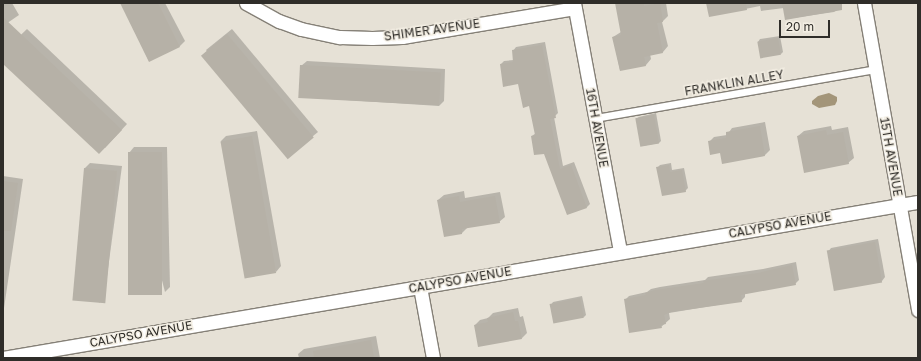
<!DOCTYPE html>
<style>
body{margin:0}
#map{position:relative;width:921px;height:361px;overflow:hidden;background:#e6e1d6;font-family:"Golos Text",sans-serif}
div>[style]{position:absolute}
.water>*{inset:0;background:#a39579}
.shadow>*{inset:0;background:#0003}
.building>*{inset:0;background:#b6b1a7;transform-origin:0 0}
.roads{filter:drop-shadow(1px 0 #858077) drop-shadow(-1px 0 #858077) drop-shadow(0 1px #858077) drop-shadow(0 -1px #858077)}
.service>*{height:7px;margin:-3.5px;padding:0 3.5px;transform-origin:3.5px;border-radius:3.5px;background:#fff}
.minor>*{height:13px;margin:-6.5px;padding:0 6.5px;transform-origin:6.5px;border-radius:6.5px;background:#fff}
span{translate:-50% -50%;white-space:nowrap;text-align:center;line-height:1.15;-webkit-text-stroke:3px #f3eee3;paint-order:stroke}
.street-label{font-size:12px;color:#2f2d29}
.frame{position:absolute;inset:0;border:4px solid #2f2d29;pointer-events:none}
.scale{position:absolute;left:779px;top:20px;width:51px;height:18px;box-sizing:border-box;border:2px solid #2f2d29;border-top:0;padding-left:5px;font-size:12px;line-height:14px;white-space:nowrap;color:#2f2d29;-webkit-text-stroke:3px #f3eee3;paint-order:stroke}
</style>
<div id="map">
<div class="water">
<i style="clip-path:polygon(829px 93px,837px 97px,837px 101px,835px 105px,819px 108px,812px 104px,812px 101px,818px 96px)"></i>
</div>
<div class="shadow">
<i style="clip-path:polygon(3px 3px,12px 3px,19px 15px,3px 26px)"></i>
<i style="clip-path:polygon(121px 3px,165px 3px,185px 41px,180px 46px,149px 61px)"></i>
<i style="clip-path:polygon(617px 3px,666px 3px,668px 16px,662px 22px,668px 46px,663px 52px,650px 54px,651px 59px,646px 65px,620px 70px,613px 37px,621px 32px)"></i>
<i style="clip-path:polygon(708px 3px,836px 3px,837px 10px,834px 12px,786px 19px,784px 8px,761px 11px,760px 6px,710px 16px)"></i>
<i style="clip-path:polygon(27px 29px,127px 124px,105px 148px,3px 63px,3px 52px)"></i>
<i style="clip-path:polygon(232px 29px,318px 132px,287px 157px,206px 50px)"></i>
<i style="clip-path:polygon(780px 36px,783px 52px,781px 54px,758px 42px,760px 39px)"></i>
<i style="clip-path:polygon(545px 42px,558px 113px,554px 117px,563px 166px,574px 162px,590px 204px,587px 207px,568px 214px,545px 153px,532px 136px,536px 133px,530px 105px,519px 83px,501px 64px,504px 61px,514px 60px,513px 51px,516px 47px)"></i>
<i style="clip-path:polygon(307px 61px,445px 69px,444px 101px,439px 106px,299px 97px,301px 66px)"></i>
<i style="clip-path:polygon(656px 113px,661px 141px,659px 143px,642px 146px,636px 119px,639px 117px)"></i>
<i style="clip-path:polygon(765px 122px,770px 150px,765px 155px,721px 152px,709px 142px,714px 137px,727px 135px,732px 128px)"></i>
<i style="clip-path:polygon(831px 126px,832px 130px,848px 127px,854px 158px,848px 163px,798px 136px,804px 131px)"></i>
<i style="clip-path:polygon(257px 131px,281px 266px,276px 272px,221px 141px,226px 136px)"></i>
<i style="clip-path:polygon(134px 147px,167px 147px,170px 287px,165px 292px,129px 153px)"></i>
<i style="clip-path:polygon(90px 163px,122px 166px,104px 298px,99px 303px,85px 168px)"></i>
<i style="clip-path:polygon(671px 163px,672px 170px,684px 168px,688px 188px,685px 191px,657px 168px,660px 165px)"></i>
<i style="clip-path:polygon(3px 176px,23px 179px,3px 315px)"></i>
<i style="clip-path:polygon(464px 191px,465px 198px,500px 192px,505px 217px,499px 222px,468px 227px,462px 233px,445px 236px,438px 200px,444px 195px)"></i>
<i style="clip-path:polygon(878px 239px,885px 277px,882px 281px,828px 252px,831px 248px)"></i>
<i style="clip-path:polygon(796px 262px,799px 280px,795px 284px,745px 293px,745px 297px,741px 301px,669px 313px,670px 319px,661px 327px,625px 300px,629px 296px,647px 292px,651px 289px,660px 287px,705px 280px,708px 277px,763px 269px)"></i>
<i style="clip-path:polygon(582px 296px,586px 315px,584px 317px,551px 305px,553px 302px)"></i>
<i style="clip-path:polygon(518px 308px,520px 317px,523px 316px,527px 333px,522px 338px,475px 325px,480px 320px,488px 318px,493px 313px)"></i>
<i style="clip-path:polygon(376px 336px,380px 358px,299px 358px,298px 354px,304px 349px)"></i>
</div>
<div class="building">
<i style="clip-path:polygon(120px 3px,158px 3px,180px 47px,149px 62px)"></i>
<i style="clip-path:polygon(615px 3px,644px 3px,644px 6px,660px 3px,663px 22px,657px 23px,663px 53px,644px 57px,646px 66px,620px 71px,612px 37px,621px 35px)"></i>
<i style="clip-path:polygon(706px 3px,746px 3px,747px 10px,709px 17px)"></i>
<i style="clip-path:polygon(782px 3px,842px 3px,842px 10px,785px 20px)"></i>
<i style="clip-path:polygon(3px 17px,122px 130px,99px 154px,3px 64px)"></i>
<i style="left:227px;top:34px;width:135px;height:34px;rotate:50deg"></i>
<i style="left:778px;top:38px;width:17px;height:21px;rotate:80deg"></i>
<i style="clip-path:polygon(542px 45px,556px 118px,550px 119px,560px 169px,571px 165px,587px 208px,567px 215px,544px 154px,534px 155px,531px 136px,535px 135px,529px 106px,523px 108px,518px 84px,503px 87px,500px 64px,513px 62px,512px 50px)"></i>
<i style="left:300px;top:65px;width:141px;height:33px;rotate:3deg"></i>
<i style="left:654px;top:115px;width:29px;height:19px;rotate:80deg"></i>
<i style="clip-path:polygon(760px 126px,765px 156px,722px 164px,720px 153px,710px 155px,708px 141px,726px 138px,726px 132px)"></i>
<i style="clip-path:polygon(826px 130px,827px 135px,843px 132px,849px 164px,804px 173px,797px 136px)"></i>
<i style="left:252px;top:136px;width:139px;height:32px;rotate:80deg"></i>
<i style="left:128px;top:152px;width:34px;height:143px"></i>
<i style="clip-path:polygon(669px 165px,670px 172px,682px 170px,686px 192px,662px 196px,656px 167px)"></i>
<i style="left:84px;top:168px;width:33px;height:133px;rotate:5deg"></i>
<i style="clip-path:polygon(3px 181px,18px 183px,11px 231px,3px 231px)"></i>
<i style="clip-path:polygon(459px 196px,460px 202px,495px 196px,500px 223px,462px 229px,462px 234px,444px 237px,437px 200px)"></i>
<i style="left:875px;top:242px;width:41px;height:49px;rotate:80deg"></i>
<i style="clip-path:polygon(792px 265px,796px 285px,741px 295px,742px 302px,671px 312px,664px 315px,666px 324px,661px 325px,662px 328px,629px 333px,624px 299px,646px 295px,645px 293px,655px 290px,704px 283px,703px 281px,758px 273px)"></i>
<i style="left:580px;top:298px;width:20px;height:31px;rotate:79deg"></i>
<i style="clip-path:polygon(513px 312px,515px 321px,518px 321px,522px 339px,478px 347px,474px 325px,488px 322px,487px 318px)"></i>
<i style="clip-path:polygon(371px 340px,374px 358px,314px 358px,313px 351px)"></i>
</div>
<div class="roads">
<div class="service">
<i style="left:595px;top:118px;width:285px;rotate:-9.9deg"></i>
</div>
<div class="minor">
<i style="left:246px;top:3px;width:38px;rotate:29deg"></i>
<i style="left:279px;top:21px;width:23px;rotate:20deg"></i>
<i style="left:301px;top:29px;width:40px;rotate:12deg"></i>
<i style="left:340px;top:37px;width:32px;rotate:2deg"></i>
<i style="left:372px;top:38px;width:30px;rotate:-2deg"></i>
<i style="left:402px;top:37px;width:175px;rotate:-9.5deg"></i>
<i style="left:574px;top:3px;width:253px;rotate:79.5deg"></i>
<i style="left:864px;top:3px;width:312px;rotate:80deg"></i>
<i style="left:420px;top:287px;width:72px;rotate:79.6deg"></i>
<i style="left:3px;top:358px;width:928px;rotate:-9.68deg"></i>
</div>
</div>
<div class="street-label">
<span style="left:432px;top:30px;rotate:-8deg">SHIMER AVENUE</span>
<span style="left:734px;top:83px;rotate:-10deg">FRANKLIN ALLEY</span>
<span style="left:597px;top:128px;rotate:80deg">16TH AVENUE</span>
<span style="left:891px;top:157px;rotate:80deg">15TH AVENUE</span>
<span style="left:780px;top:225px;rotate:-10deg">CALYPSO AVENUE</span>
<span style="left:460px;top:280px;rotate:-10deg">CALYPSO AVENUE</span>
<span style="left:141px;top:334px;rotate:-10deg">CALYPSO AVENUE</span>
</div>
<div class="frame"></div>
<div class="scale">20 m</div>
</div>
